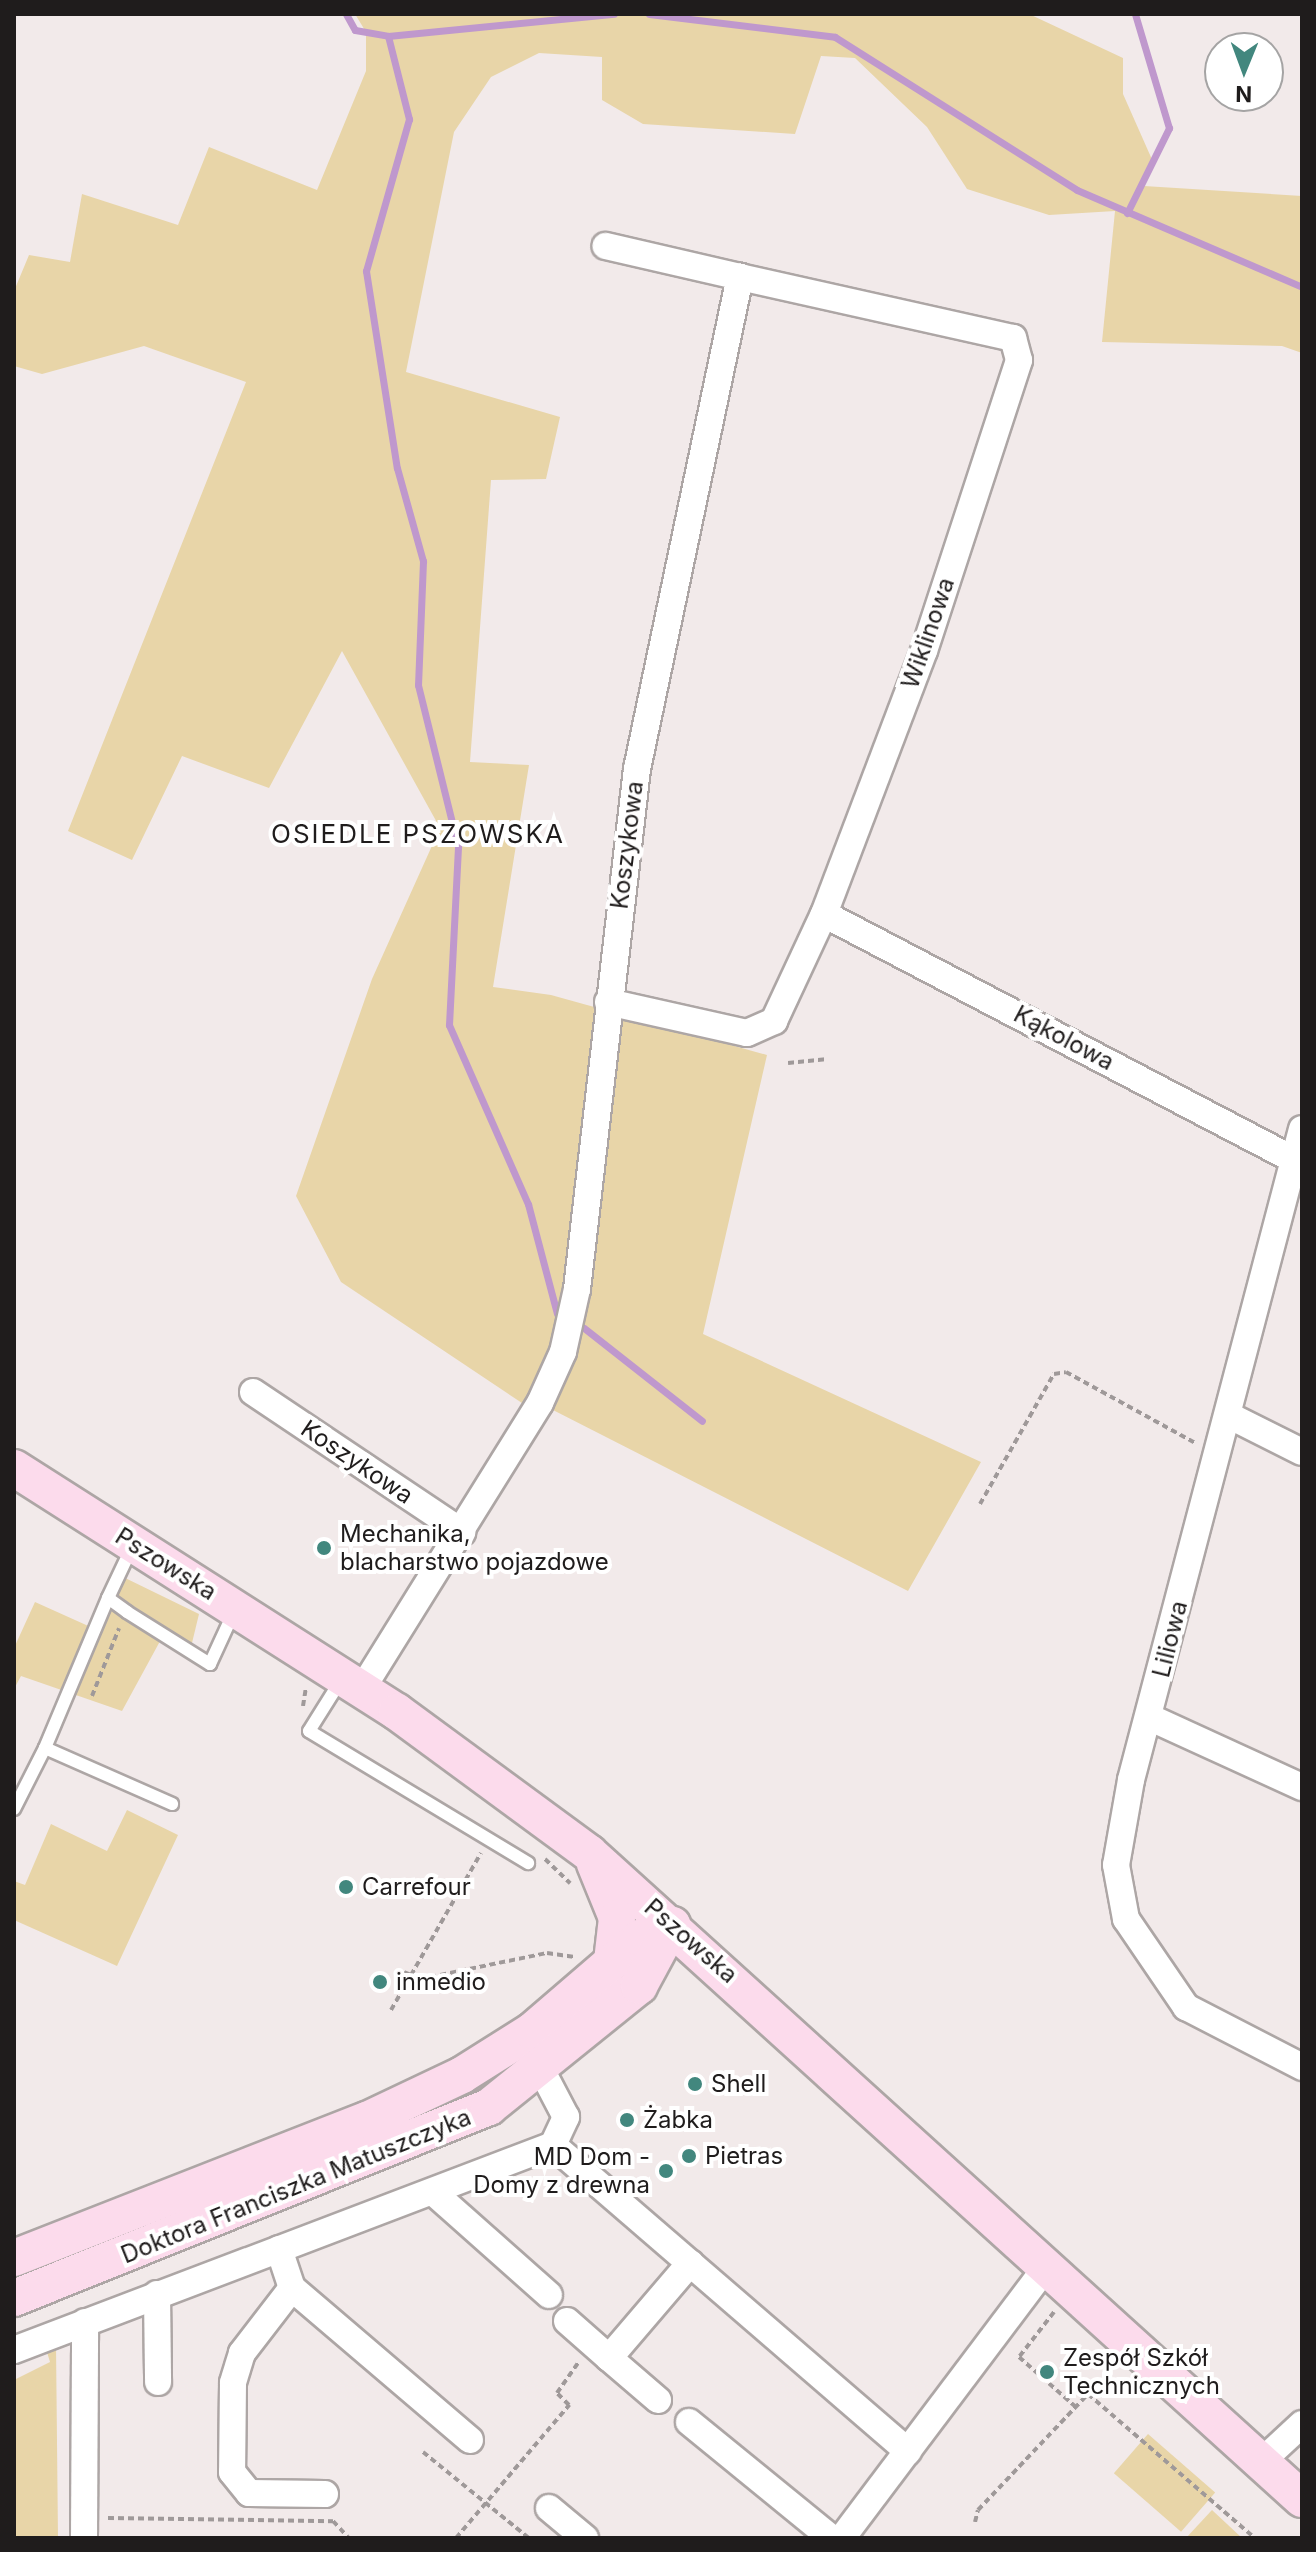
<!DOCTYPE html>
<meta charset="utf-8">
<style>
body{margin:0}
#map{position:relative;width:1316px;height:2552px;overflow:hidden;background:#f2eaea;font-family:Inter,sans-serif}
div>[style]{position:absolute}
.green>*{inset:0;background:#e8d5a8;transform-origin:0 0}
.stream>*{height:7px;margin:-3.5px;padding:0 3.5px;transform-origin:3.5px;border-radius:3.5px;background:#bf98cd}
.path>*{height:4px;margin-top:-2px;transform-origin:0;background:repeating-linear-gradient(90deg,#9f9999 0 6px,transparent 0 10px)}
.roads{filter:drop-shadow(2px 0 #ada6a5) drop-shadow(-2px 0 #ada6a5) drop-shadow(0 2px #ada6a5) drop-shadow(0 -2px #ada6a5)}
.service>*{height:12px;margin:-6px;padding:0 6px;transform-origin:6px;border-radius:6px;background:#fff}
.minor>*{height:26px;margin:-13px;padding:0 13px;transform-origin:13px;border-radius:13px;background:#fff}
.secondary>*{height:36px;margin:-18px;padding:0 18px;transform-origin:18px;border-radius:18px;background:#fcdbec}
.dots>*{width:22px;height:22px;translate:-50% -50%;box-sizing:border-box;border:4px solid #fff;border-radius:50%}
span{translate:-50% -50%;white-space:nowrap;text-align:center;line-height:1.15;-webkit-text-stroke:8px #fff;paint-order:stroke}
.street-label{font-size:24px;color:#1f1c1c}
.poi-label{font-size:24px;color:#1f1c1c}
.left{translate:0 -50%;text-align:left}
.right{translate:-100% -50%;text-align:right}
.neighbourhood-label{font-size:26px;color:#1f1c1c;letter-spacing:2px}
.frame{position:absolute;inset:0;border:16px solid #1f1c1c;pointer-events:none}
.north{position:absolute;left:1204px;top:32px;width:80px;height:80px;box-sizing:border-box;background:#fff;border:2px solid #a5a4a4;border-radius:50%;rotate:181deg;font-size:22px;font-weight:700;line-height:32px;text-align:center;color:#1f1c1c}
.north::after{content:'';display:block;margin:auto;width:28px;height:36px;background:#42877e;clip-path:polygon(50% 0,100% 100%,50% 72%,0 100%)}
</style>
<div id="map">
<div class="green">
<i style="clip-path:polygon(355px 14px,1029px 14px,1123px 58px,1123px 94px,1154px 164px,1144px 186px,1302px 196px,1302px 353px,1282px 346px,1102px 342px,1115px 211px,1049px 215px,967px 189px,927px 127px,855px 58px,821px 56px,795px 134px,643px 124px,602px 100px,602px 57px,539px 53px,491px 77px,454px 132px,406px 372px,560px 417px,546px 479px,491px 480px,470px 762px,529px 765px,493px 987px,551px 995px,767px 1055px,703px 1334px,981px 1462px,908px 1591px,551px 1409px,522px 1403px,341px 1282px,296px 1196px,372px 979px,440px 828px,342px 651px,269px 788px,182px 756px,132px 860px,68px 831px,246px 382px,144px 346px,42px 374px,14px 366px,14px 291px,29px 255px,70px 262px,82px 194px,178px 225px,209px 147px,317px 190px,366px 71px,366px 32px)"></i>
<i style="clip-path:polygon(119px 1575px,199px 1614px,192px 1643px,165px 1632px,122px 1711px,21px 1676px,14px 1689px,14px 1648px,35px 1602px,95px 1629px)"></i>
<i style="clip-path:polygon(127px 1810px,178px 1835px,117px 1966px,14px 1920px,14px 1881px,25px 1885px,51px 1824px,107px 1851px)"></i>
<i style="clip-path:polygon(56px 2345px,58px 2538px,14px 2538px,14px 2380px,50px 2362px,46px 2349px)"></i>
<i style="left:1148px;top:2434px;width:89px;height:52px;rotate:41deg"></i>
<i style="clip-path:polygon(1212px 2510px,1242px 2538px,1186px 2538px)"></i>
</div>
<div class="stream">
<i style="left:346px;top:14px;width:18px;rotate:61deg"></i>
<i style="left:355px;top:30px;width:34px;rotate:10deg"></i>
<i style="left:388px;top:36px;width:227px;rotate:-5.6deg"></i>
<i style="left:649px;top:14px;width:187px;rotate:7deg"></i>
<i style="left:835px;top:37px;width:286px;rotate:32.3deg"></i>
<i style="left:1077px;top:190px;width:245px;rotate:23.3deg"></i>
<i style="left:388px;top:36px;width:86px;rotate:75.8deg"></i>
<i style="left:409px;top:119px;width:158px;rotate:105.8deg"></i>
<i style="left:366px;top:271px;width:199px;rotate:81.1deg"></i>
<i style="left:397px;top:468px;width:97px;rotate:74.4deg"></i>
<i style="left:423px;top:561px;width:124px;rotate:92.3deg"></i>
<i style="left:418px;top:685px;width:167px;rotate:76.1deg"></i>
<i style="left:458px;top:847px;width:178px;rotate:92.9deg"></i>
<i style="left:449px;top:1025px;width:196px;rotate:66.2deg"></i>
<i style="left:528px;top:1204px;width:114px;rotate:75.2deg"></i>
<i style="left:1127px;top:213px;width:95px;rotate:-63.7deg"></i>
<i style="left:1169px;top:128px;width:119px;rotate:-106.6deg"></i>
<i style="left:584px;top:1328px;width:150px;rotate:38.2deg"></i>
</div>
<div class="path">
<i style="left:788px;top:1063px;width:40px;rotate:-5.7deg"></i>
<i style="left:980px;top:1504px;width:150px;rotate:-60.4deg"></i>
<i style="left:1054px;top:1374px;width:12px;rotate:-9deg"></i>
<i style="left:1066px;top:1372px;width:147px;rotate:28.8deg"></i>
<i style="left:92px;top:1696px;width:73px;rotate:-68.3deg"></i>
<i style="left:303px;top:1706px;width:19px;rotate:-81deg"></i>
<i style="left:545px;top:1859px;width:35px;rotate:44deg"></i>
<i style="left:404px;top:1972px;width:18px;rotate:22deg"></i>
<i style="left:421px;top:1979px;width:129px;rotate:-11.7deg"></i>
<i style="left:547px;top:1953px;width:28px;rotate:8deg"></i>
<i style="left:391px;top:2010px;width:181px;rotate:-60.2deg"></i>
<i style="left:1054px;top:2312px;width:57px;rotate:127.9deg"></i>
<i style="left:1019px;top:2357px;width:76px;rotate:41.3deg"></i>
<i style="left:423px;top:2452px;width:136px;rotate:39.1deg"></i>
<i style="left:108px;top:2518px;width:225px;rotate:0.8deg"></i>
<i style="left:333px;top:2521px;width:23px;rotate:47deg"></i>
<i style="left:975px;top:2522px;width:12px;rotate:-76deg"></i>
<i style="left:978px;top:2510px;width:160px;rotate:-46.5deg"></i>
<i style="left:1088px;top:2394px;width:221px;rotate:40.8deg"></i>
<i style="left:456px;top:2538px;width:175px;rotate:-49.6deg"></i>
<i style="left:569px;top:2405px;width:17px;rotate:-135deg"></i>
<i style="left:557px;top:2393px;width:37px;rotate:-55deg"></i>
</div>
<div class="roads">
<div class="service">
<i style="left:132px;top:1547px;width:56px;rotate:115.2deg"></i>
<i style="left:108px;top:1598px;width:24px;rotate:36deg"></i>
<i style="left:127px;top:1612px;width:98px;rotate:32.1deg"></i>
<i style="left:210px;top:1664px;width:55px;rotate:-65.3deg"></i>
<i style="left:108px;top:1598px;width:163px;rotate:112.8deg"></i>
<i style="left:45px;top:1748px;width:139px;rotate:23.8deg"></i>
<i style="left:341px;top:1680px;width:60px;rotate:122.1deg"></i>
<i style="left:309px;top:1731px;width:256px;rotate:31.1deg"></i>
<i style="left:14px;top:1809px;width:68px;rotate:-63.1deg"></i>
</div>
<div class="minor">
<i style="left:824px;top:914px;width:539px;rotate:27.61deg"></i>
<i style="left:608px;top:1002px;width:142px;rotate:12.6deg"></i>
<i style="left:747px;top:1033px;width:30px;rotate:-24deg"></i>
<i style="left:774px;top:1021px;width:118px;rotate:-65deg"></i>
<i style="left:824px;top:914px;width:281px;rotate:-69.2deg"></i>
<i style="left:924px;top:651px;width:306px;rotate:-71.9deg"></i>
<i style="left:1019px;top:360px;width:23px;rotate:-105deg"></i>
<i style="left:1013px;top:338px;width:280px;rotate:-167.4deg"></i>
<i style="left:1302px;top:1129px;width:673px;rotate:104.72deg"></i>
<i style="left:1131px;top:1780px;width:86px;rotate:100deg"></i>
<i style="left:1116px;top:1865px;width:55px;rotate:79.5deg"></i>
<i style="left:1126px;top:1919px;width:107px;rotate:55.7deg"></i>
<i style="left:1186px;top:2007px;width:131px;rotate:27.3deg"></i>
<i style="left:253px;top:1392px;width:252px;rotate:33.8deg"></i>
<i style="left:1230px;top:1416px;width:80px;rotate:26.6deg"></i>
<i style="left:362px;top:1689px;width:337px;rotate:-58.1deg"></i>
<i style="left:540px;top:1403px;width:56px;rotate:-65.7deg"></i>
<i style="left:563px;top:1352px;width:65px;rotate:-77.5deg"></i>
<i style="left:577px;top:1289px;width:523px;rotate:-83.42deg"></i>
<i style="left:637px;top:769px;width:503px;rotate:-78.18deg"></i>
<i style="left:740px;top:277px;width:138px;rotate:-167deg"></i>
<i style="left:1151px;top:1718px;width:166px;rotate:24.6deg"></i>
<i style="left:553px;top:2145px;width:469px;rotate:40.8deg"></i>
<i style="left:433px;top:2192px;width:155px;rotate:41.6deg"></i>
<i style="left:279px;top:2249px;width:41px;rotate:71.6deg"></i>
<i style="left:292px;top:2288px;width:234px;rotate:40.5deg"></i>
<i style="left:292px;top:2288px;width:82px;rotate:127.6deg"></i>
<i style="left:242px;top:2353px;width:31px;rotate:107deg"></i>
<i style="left:233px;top:2383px;width:89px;rotate:90.6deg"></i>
<i style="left:232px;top:2472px;width:27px;rotate:51deg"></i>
<i style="left:249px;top:2493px;width:76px;rotate:0.8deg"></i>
<i style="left:157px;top:2294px;width:88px;rotate:89.3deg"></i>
<i style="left:567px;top:2321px;width:56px;rotate:41.4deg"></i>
<i style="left:14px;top:2350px;width:577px;rotate:-20.82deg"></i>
<i style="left:553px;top:2145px;width:31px;rotate:-65deg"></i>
<i style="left:566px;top:2117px;width:52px;rotate:-117.6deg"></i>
<i style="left:658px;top:2400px;width:65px;rotate:-139.4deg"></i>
<i style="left:609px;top:2358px;width:125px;rotate:-49.5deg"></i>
<i style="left:689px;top:2422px;width:183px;rotate:39.2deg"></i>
<i style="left:1261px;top:2462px;width:56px;rotate:-42.8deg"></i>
<i style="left:549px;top:2508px;width:47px;rotate:39.8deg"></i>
<i style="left:84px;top:2538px;width:216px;rotate:-89.7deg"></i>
<i style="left:842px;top:2538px;width:341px;rotate:-53deg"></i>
</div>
<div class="secondary">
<i style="left:14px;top:1468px;width:454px;rotate:32.5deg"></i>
<i style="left:397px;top:1712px;width:238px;rotate:36.3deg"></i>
<i style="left:589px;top:1853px;width:962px;rotate:42.18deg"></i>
<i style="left:595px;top:1864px;width:58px;rotate:67.8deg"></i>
<i style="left:617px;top:1918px;width:43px;rotate:96.6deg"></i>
<i style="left:14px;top:2258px;width:379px;rotate:-21.4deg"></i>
<i style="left:367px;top:2120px;width:105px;rotate:-25.3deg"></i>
<i style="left:462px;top:2075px;width:83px;rotate:-32.2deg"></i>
<i style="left:532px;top:2031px;width:143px;rotate:-40.7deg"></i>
<i style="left:640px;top:1938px;width:35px;rotate:-22deg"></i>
<i style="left:14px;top:2298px;width:512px;rotate:-21.91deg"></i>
<i style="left:489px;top:2107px;width:193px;rotate:-38.9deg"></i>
<i style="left:639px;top:1986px;width:69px;rotate:-61.6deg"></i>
</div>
</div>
<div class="dots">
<i style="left:324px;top:1548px;background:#42877e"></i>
<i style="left:346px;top:1887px;background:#42877e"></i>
<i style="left:380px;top:1982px;background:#42877e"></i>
<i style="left:695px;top:2084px;background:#42877e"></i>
<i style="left:627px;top:2120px;background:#42877e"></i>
<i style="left:689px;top:2156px;background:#42877e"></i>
<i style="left:666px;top:2171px;background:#42877e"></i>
<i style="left:1047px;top:2372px;background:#42877e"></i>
</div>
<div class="street-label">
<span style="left:928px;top:633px;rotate:-71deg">Wiklinowa</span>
<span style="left:627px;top:845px;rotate:-83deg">Koszykowa</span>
<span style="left:1064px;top:1038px;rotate:28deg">Kąkolowa</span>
<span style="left:357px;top:1462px;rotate:34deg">Koszykowa</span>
<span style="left:166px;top:1564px;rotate:32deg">Pszowska</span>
<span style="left:1170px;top:1639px;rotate:-76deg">Liliowa</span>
<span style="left:691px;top:1941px;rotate:41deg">Pszowska</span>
<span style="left:296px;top:2186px;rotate:-22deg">Doktora Franciszka Matuszczyka</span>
</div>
<div class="poi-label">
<span class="left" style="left:340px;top:1548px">Mechanika,<br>blacharstwo pojazdowe</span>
<span class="left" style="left:362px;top:1887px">Carrefour</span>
<span class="left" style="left:396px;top:1982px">inmedio</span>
<span class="left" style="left:711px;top:2084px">Shell</span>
<span class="left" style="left:643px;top:2120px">Żabka</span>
<span class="left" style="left:705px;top:2156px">Pietras</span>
<span class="right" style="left:650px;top:2171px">MD Dom -<br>Domy z drewna</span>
<span class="left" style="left:1063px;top:2372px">Zespół Szkół<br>Technicznych</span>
</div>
<div class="neighbourhood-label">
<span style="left:418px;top:834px">OSIEDLE PSZOWSKA</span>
</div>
<div class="frame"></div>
<div class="north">N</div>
</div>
